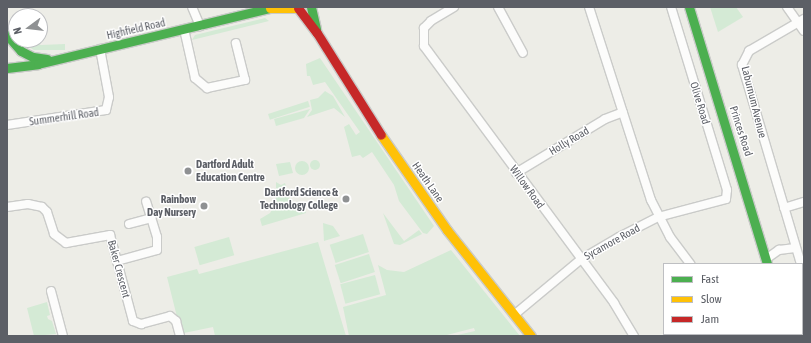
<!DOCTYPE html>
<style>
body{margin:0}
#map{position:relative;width:811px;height:343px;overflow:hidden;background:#edede7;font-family:"Asap Condensed",sans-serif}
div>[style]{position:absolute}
.green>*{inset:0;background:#d4ead5;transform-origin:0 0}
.round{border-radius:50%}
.roads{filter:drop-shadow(1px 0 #cacbc9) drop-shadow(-1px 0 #cacbc9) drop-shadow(0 1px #cacbc9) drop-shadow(0 -1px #cacbc9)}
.street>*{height:8px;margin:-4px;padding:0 4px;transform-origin:4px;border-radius:4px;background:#fcfcfb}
.fast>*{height:9px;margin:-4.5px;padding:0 4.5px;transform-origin:4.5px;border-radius:4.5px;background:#4caf50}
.slow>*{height:9px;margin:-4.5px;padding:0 4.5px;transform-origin:4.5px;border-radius:4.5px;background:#ffc107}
.jam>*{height:9px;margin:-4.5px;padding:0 4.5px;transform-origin:4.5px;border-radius:4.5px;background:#c62828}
.dots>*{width:11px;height:11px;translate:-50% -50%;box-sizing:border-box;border:2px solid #fff;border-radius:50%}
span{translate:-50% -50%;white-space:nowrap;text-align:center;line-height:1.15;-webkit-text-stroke:3px #fff;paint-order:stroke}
.street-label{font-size:11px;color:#5c5f66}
.poi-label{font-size:11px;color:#5c5f66;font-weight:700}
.left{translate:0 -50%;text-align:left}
.right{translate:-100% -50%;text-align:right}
.frame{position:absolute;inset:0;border:8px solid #5c5f66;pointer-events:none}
.legend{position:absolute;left:663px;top:263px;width:140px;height:72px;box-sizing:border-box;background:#fff;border:1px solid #bebfc2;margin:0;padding:5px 7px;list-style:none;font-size:12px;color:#5c5f66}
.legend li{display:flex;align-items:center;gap:8px;height:20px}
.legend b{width:20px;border:1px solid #bebfc2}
.north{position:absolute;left:8px;top:8px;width:40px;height:40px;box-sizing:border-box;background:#fff;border:1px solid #bebfc2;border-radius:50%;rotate:255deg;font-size:11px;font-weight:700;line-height:16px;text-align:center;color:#5c5f66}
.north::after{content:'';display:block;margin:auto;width:14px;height:18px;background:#8f9193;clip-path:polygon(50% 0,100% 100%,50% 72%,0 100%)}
</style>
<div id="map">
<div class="green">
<i style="clip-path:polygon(710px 7px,736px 7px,743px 17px,718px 32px)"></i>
<i style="clip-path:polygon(265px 18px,269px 21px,192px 40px,195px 35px)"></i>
<i style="clip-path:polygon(17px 40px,31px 40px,41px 45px,65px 44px,65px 50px,34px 50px)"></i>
<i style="clip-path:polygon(320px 58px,434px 226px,427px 234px,423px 233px,399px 201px,394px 185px,372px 152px,363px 158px,360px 155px,352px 157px,344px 127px,349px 124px,356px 135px,360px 132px,325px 82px,313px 85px,310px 76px,307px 76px,306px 64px)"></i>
<i style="clip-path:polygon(325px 91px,333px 96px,345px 117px,334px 108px,307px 117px,312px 110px,310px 100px,318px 98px)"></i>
<i style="left:308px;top:101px;width:6px;height:42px;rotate:72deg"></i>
<i style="clip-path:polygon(310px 109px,304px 118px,276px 126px,274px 119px)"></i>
<i class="round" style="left:310px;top:160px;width:10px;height:10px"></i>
<i class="round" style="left:295px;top:161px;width:14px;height:14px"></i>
<i style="clip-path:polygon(290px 162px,293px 173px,279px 176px,276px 164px)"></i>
<i style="clip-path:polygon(276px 182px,281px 185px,285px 183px,292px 207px,303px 204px,306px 213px,262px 226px,260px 219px,270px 213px,276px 203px)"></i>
<i style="clip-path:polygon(383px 213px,404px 241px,419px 230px,422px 234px,400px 245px,394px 244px)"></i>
<i style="clip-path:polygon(323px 223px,333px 226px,340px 236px,324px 241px)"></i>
<i style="left:363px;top:234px;width:19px;height:35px;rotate:72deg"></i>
<i style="left:229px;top:237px;width:19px;height:36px;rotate:74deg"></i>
<i style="clip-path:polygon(318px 242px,346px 336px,215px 336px,213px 327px,184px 333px,177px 317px,167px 277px,197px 269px,199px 274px)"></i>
<i style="clip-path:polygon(451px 250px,520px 336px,453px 336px,475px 331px,474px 328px,443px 336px,349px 336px,343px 307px,386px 295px,378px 265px,387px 270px,404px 272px)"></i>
<i style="left:369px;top:254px;width:19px;height:36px;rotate:72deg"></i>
<i style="left:375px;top:275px;width:20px;height:36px;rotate:75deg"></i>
<i style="clip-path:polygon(47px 302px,50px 315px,47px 316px,48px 319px,52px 321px,56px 334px,34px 336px,27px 308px)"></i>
</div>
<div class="roads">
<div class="street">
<i style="left:192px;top:7px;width:21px;rotate:67deg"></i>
<i style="left:454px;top:7px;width:27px;rotate:149deg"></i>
<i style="left:431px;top:21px;width:10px;rotate:135deg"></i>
<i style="left:424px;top:28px;width:18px;rotate:90deg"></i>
<i style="left:424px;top:46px;width:320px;rotate:53.5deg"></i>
<i style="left:614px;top:303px;width:39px;rotate:59deg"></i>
<i style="left:498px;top:7px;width:52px;rotate:61.5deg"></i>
<i style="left:589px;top:7px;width:203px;rotate:72.2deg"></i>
<i style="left:651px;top:200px;width:42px;rotate:62.8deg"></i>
<i style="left:670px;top:237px;width:34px;rotate:53deg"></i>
<i style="left:787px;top:7px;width:29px;rotate:55deg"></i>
<i style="left:184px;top:29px;width:50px;rotate:77.3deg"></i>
<i style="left:195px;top:78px;width:16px;rotate:40deg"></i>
<i style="left:207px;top:88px;width:39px;rotate:-12deg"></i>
<i style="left:245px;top:80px;width:38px;rotate:-104deg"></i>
<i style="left:7px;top:125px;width:100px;rotate:-8.6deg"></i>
<i style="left:106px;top:110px;width:13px;rotate:-77deg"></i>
<i style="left:109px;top:97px;width:49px;rotate:-100.6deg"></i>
<i style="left:516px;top:173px;width:104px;rotate:-31.2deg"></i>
<i style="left:605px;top:119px;width:19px;rotate:-21deg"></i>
<i style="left:7px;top:207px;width:21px;rotate:-8deg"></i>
<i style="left:28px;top:204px;width:14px;rotate:12deg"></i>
<i style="left:42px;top:207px;width:7px;rotate:45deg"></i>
<i style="left:47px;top:212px;width:23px;rotate:72deg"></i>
<i style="left:54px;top:234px;width:15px;rotate:37deg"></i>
<i style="left:66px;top:243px;width:45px;rotate:-10.3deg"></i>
<i style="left:110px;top:235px;width:89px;rotate:75deg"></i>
<i style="left:133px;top:321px;width:9px;rotate:21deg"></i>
<i style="left:141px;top:324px;width:30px;rotate:-15deg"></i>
<i style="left:170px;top:316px;width:8px;rotate:40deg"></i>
<i style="left:176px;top:321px;width:16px;rotate:75deg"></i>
<i style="left:784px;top:208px;width:21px;rotate:-17deg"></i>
<i style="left:129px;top:224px;width:23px;rotate:-15deg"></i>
<i style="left:766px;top:259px;width:16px;rotate:-35deg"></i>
<i style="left:779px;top:250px;width:16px;rotate:-7deg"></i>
<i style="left:117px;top:261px;width:41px;rotate:-15.4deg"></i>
<i style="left:157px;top:250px;width:13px;rotate:-90deg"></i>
<i style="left:157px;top:237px;width:37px;rotate:-107deg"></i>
<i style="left:801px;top:264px;width:208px;rotate:-106.5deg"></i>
<i style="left:742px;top:65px;width:16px;rotate:-63deg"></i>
<i style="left:749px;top:51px;width:64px;rotate:-30.2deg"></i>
<i style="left:802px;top:267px;width:11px;rotate:80deg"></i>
<i style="left:51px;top:291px;width:47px;rotate:75.1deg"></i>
<i style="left:514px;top:315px;width:86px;rotate:-39.8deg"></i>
<i style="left:580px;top:260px;width:45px;rotate:-30.5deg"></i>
<i style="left:619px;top:237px;width:44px;rotate:-27.1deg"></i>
<i style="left:658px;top:217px;width:70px;rotate:-14.8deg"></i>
<i style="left:726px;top:199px;width:9px;rotate:-84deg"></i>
<i style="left:727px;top:190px;width:191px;rotate:-107deg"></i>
<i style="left:721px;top:334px;width:2px;rotate:63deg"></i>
</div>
<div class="fast">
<i style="left:311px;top:7px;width:23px;rotate:77deg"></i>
<i style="left:689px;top:7px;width:269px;rotate:73.1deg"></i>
<i style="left:7px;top:35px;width:21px;rotate:49deg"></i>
<i style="left:21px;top:51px;width:13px;rotate:27deg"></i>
<i style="left:33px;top:57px;width:14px;rotate:8deg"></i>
<i style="left:7px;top:68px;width:31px;rotate:-7deg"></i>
<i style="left:38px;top:64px;width:242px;rotate:-13.6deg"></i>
<i style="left:787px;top:334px;width:2px;rotate:90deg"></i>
</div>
<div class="slow">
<i style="left:270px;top:8px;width:26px"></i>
<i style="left:381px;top:135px;width:116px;rotate:55.2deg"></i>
<i style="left:447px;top:230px;width:135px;rotate:51.6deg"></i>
</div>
<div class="jam">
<i style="left:298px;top:8px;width:31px;rotate:53deg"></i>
<i style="left:317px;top:33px;width:120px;rotate:57.9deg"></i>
</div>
</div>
<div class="dots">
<i style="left:188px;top:171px;background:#8f9193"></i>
<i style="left:346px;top:199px;background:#8f9193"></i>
<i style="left:204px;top:206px;background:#8f9193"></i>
</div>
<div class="street-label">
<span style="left:136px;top:29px;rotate:-13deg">Highfield Road</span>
<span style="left:754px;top:102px;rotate:76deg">Laburnum Avenue</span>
<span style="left:700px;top:103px;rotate:73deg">Olive Road</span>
<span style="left:64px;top:117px;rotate:-8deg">Summerhill Road</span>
<span style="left:741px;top:131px;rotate:72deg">Princes Road</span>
<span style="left:569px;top:141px;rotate:-31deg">Holly Road</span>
<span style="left:428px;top:182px;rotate:55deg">Heath Lane</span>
<span style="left:527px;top:187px;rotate:54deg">Willow Road</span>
<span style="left:612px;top:242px;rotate:-29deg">Sycamore Road</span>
<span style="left:119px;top:269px;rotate:75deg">Baker Crescent</span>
</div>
<div class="poi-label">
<span class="left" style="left:196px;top:171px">Dartford Adult<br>Education Centre</span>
<span class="right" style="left:338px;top:199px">Dartford Science &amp;<br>Technology College</span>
<span class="right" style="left:196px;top:206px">Rainbow<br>Day Nursery</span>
</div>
<div class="frame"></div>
<ul class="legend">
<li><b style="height:5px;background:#4caf50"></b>Fast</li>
<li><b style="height:5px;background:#ffc107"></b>Slow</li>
<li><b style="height:5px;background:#c62828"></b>Jam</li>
</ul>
<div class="north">N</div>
</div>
